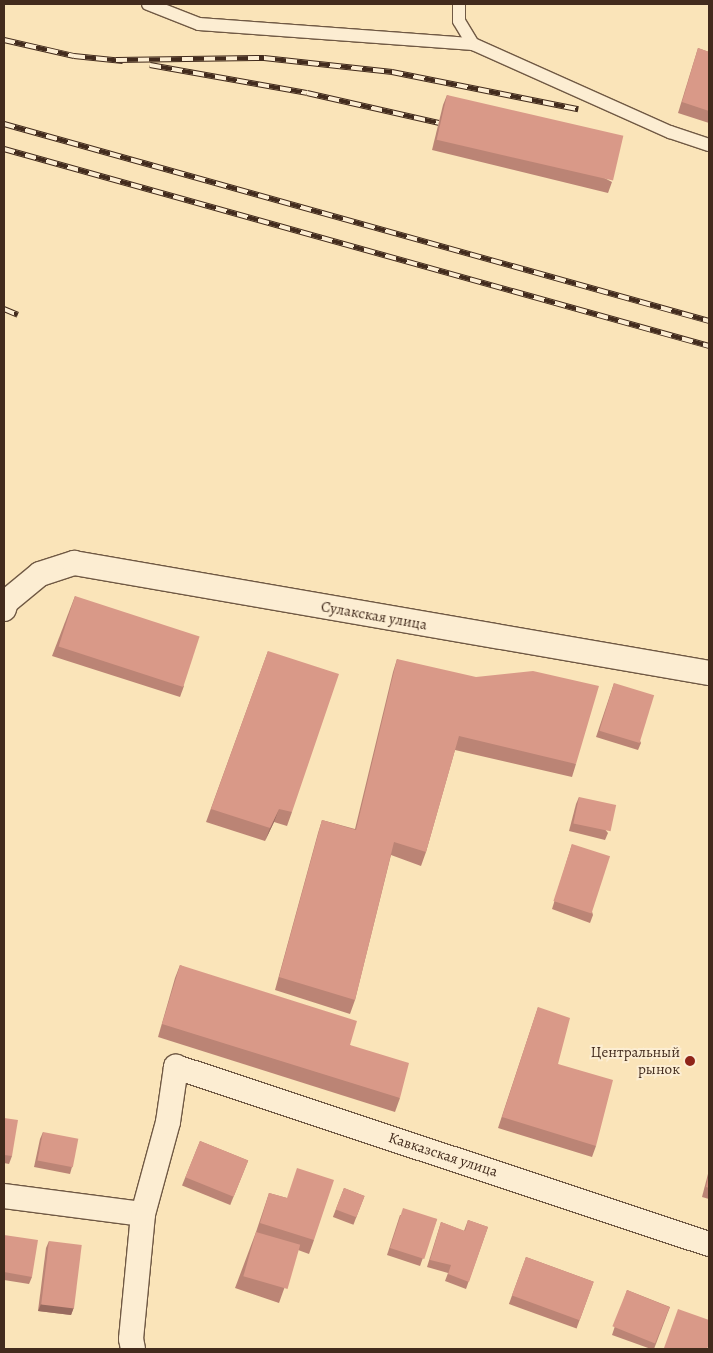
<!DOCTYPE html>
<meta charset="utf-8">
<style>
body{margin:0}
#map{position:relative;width:713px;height:1353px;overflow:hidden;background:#fae4b9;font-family:Alegreya,serif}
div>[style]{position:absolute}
.roads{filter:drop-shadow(1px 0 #705944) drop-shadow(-1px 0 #705944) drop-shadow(0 1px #705944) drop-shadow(0 -1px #705944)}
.service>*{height:12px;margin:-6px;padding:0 6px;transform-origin:6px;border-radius:6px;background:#fcedd2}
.minor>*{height:24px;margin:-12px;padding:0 12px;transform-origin:12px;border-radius:12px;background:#fcedd2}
.rail>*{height:5.5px;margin-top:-2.75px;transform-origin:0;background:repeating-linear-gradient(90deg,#fcedd2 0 11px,#422b1d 0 22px);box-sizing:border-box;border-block:1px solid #422b1d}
.wall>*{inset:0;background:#bb8475;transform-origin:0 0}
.shaded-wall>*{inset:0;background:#986b5f}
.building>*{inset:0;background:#d99988;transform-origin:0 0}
.dots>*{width:14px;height:14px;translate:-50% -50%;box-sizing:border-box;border:2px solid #fcedd2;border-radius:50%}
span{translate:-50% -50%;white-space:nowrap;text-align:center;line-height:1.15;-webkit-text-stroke:4px #fcedd2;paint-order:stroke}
.street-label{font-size:15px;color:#422b1d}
.poi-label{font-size:15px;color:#422b1d}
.right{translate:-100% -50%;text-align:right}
.frame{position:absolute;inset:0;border:5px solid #422b1d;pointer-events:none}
</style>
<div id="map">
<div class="roads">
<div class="service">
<i style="left:148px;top:4px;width:55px;rotate:21.4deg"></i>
<i style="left:199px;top:24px;width:275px;rotate:4.2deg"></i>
<i style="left:473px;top:44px;width:216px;rotate:24.1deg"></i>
<i style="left:670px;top:132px;width:41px;rotate:18.4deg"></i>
<i style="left:459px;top:4px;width:17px;rotate:90deg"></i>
<i style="left:459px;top:21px;width:27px;rotate:59deg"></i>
</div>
<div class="minor">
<i style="left:4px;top:609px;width:7px;rotate:-74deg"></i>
<i style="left:6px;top:602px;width:44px;rotate:-39.5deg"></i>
<i style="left:40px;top:574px;width:36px;rotate:-18deg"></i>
<i style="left:74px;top:563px;width:644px;rotate:9.83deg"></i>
<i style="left:4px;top:1196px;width:140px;rotate:7.4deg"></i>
<i style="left:133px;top:1349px;width:10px;rotate:-101deg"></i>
<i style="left:131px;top:1339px;width:126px;rotate:-84.5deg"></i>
<i style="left:143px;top:1214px;width:95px;rotate:-74.8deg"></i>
<i style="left:168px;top:1122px;width:56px;rotate:-81.7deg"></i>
<i style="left:176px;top:1067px;width:562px;rotate:18.37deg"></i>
</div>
</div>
<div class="rail">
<i style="left:4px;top:40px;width:72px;rotate:12.9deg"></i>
<i style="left:74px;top:56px;width:49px;rotate:5.8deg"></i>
<i style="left:116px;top:60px;width:148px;rotate:-0.8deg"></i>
<i style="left:264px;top:58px;width:129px;rotate:6.2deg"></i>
<i style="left:392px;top:72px;width:190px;rotate:11.3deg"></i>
<i style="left:150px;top:65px;width:159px;rotate:10.1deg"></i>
<i style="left:307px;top:93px;width:135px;rotate:12.8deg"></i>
<i style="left:4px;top:124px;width:732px;rotate:15.61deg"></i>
<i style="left:4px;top:149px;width:732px;rotate:15.61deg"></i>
<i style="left:4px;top:309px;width:15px;rotate:23deg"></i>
</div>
<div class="wall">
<i style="clip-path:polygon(698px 48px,709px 52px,709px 123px,678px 113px)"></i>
<i style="clip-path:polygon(447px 95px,612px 182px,608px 193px,432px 150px,443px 105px)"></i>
<i style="clip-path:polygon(75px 596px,184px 686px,180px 697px,52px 656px)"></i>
<i style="clip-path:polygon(268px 651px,292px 812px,287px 826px,274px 822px,265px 841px,206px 822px)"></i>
<i style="clip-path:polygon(397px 659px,576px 764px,572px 777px,455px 750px,426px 852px,421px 866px,391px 855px,355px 1000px,350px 1014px,275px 990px,318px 833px,322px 820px,355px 829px,393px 672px)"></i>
<i style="clip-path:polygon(614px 683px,641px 743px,638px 750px,596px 737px)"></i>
<i style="clip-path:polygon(579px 797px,608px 833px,605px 840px,569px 831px,576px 804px)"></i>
<i style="clip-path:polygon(572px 844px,593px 915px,590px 923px,552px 909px)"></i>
<i style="clip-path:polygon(180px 965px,350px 1045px,400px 1098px,395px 1112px,158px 1037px,175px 978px)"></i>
<i style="clip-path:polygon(538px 1007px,558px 1064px,596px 1146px,592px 1157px,498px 1128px)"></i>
<i style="clip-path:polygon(4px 1118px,12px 1156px,9px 1164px,4px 1163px)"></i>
<i style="clip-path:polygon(43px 1132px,72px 1167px,70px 1174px,34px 1167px,40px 1139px)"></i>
<i style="left:200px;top:1141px;width:52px;height:48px;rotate:22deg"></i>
<i style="clip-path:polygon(709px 1170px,709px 1199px,702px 1197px)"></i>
<i style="left:344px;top:1188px;width:22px;height:31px;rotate:21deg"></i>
<i style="clip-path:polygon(269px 1193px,287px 1198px,314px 1240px,309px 1254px,298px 1250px,279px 1303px,235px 1288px,256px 1232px)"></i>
<i style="clip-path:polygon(400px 1215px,437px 1219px,420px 1266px,387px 1255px)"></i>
<i style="clip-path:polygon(468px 1220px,488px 1227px,466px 1289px,445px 1281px,448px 1273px,427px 1267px,441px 1222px,464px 1231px)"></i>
<i style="clip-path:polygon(4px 1235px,32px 1277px,29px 1284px,4px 1280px)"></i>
<i style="clip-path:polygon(49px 1241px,74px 1307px,71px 1315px,38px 1311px,46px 1248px)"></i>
<i style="left:526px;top:1257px;width:72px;height:50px;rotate:20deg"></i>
<i style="clip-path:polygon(627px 1290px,670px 1307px,654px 1349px,651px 1349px,612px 1335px)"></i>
</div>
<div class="shaded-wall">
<i style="clip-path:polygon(279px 809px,274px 822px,265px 841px,270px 828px)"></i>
<i style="clip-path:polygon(41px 1304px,74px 1307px,71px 1315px,38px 1311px)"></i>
</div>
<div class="building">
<i style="clip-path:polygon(698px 48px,709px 52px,709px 111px,682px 102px)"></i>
<i style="left:447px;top:95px;width:181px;height:46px;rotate:13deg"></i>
<i style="left:75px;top:596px;width:131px;height:53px;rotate:18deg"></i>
<i style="clip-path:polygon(268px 651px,339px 674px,292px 812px,279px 809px,270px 828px,211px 809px)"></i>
<i style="clip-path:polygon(397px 659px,476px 677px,533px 671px,599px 686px,576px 764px,459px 736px,426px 852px,394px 842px,355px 1000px,279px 977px,322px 820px,356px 830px)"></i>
<i style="left:614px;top:683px;width:42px;height:50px;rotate:17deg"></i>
<i style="left:579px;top:797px;width:38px;height:27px;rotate:12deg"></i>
<i style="left:572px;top:844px;width:40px;height:60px;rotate:18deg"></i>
<i style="clip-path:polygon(180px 965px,357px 1021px,350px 1045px,409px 1063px,400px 1098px,162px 1024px)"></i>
<i style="clip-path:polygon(538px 1007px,570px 1018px,558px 1064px,613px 1080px,596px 1146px,502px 1117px)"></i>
<i style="clip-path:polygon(4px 1118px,18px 1120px,12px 1156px,4px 1155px)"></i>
<i style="left:43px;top:1132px;width:36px;height:29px;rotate:11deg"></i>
<i style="left:200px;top:1141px;width:52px;height:39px;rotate:22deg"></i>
<i style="clip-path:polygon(297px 1168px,334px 1180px,314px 1240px,260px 1223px,269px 1193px,287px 1198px)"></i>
<i style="clip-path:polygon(709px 1173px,709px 1188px,706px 1187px)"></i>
<i style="left:344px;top:1188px;width:22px;height:23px;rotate:21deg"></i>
<i style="left:403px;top:1208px;width:36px;height:42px;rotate:18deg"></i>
<i style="clip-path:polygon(468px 1220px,488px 1227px,469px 1282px,448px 1274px,451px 1265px,430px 1260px,441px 1222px,465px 1231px)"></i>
<i style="left:256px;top:1232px;width:46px;height:46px;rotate:16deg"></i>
<i style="clip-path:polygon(4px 1235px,38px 1240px,32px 1277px,4px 1272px)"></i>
<i style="left:49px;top:1241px;width:33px;height:64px;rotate:7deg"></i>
<i style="left:526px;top:1257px;width:72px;height:41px;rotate:20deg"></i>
<i style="left:627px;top:1290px;width:46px;height:39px;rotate:22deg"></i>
<i style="clip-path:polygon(678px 1309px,709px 1320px,709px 1344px,707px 1349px,666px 1349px,664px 1348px)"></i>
</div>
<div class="dots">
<i style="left:690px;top:1061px;background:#8f2418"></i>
</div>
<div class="street-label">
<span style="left:374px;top:616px;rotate:10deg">Сулакская улица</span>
<span style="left:443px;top:1155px;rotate:18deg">Кавказская улица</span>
</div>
<div class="poi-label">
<span class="right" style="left:680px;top:1061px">Центральный<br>рынок</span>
</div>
<div class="frame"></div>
</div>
